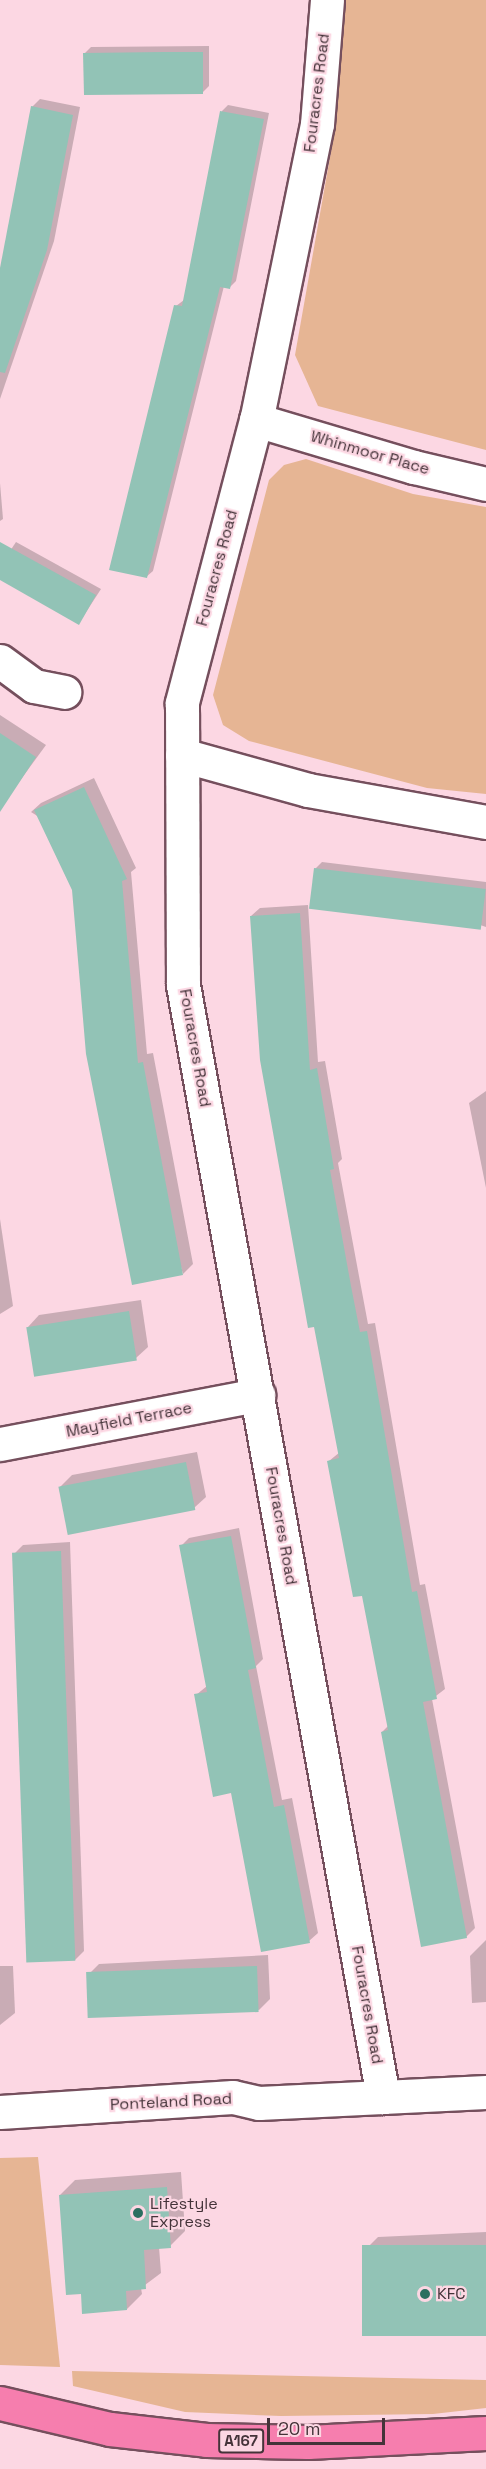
<!DOCTYPE html>
<style>
body{margin:0}
#map{position:relative;width:486px;height:2469px;overflow:hidden;background:#fcd7e3;font-family:"Space Grotesk",sans-serif}
div>[style]{position:absolute}
.green>*{inset:0;background:#e6b594}
.shadow>*{inset:0;background:#0003}
.building>*{inset:0;background:#92c3b6;transform-origin:0 0}
.roads{filter:drop-shadow(2px 0 #754f5d) drop-shadow(-2px 0 #754f5d) drop-shadow(0 2px #754f5d) drop-shadow(0 -2px #754f5d)}
.street>*{height:33px;margin:-16.5px;padding:0 16.5px;transform-origin:16.5px;border-radius:16.5px;background:#fff}
.highway>*{height:33px;margin:-16.5px;padding:0 16.5px;transform-origin:16.5px;border-radius:16.5px;background:#f67eae}
.dots>*{width:16px;height:16px;translate:-50% -50%;box-sizing:border-box;border:3px solid #fcd7e3;border-radius:50%}
span{translate:-50% -50%;white-space:nowrap;text-align:center;line-height:1.15;-webkit-text-stroke:4.5px #fcd7e3;paint-order:stroke}
.shield-label span{padding:2px 4px;background:#fcd7e3;border:2px solid;border-radius:4px;-webkit-text-stroke-width:0}
.shield-label{font-size:15px;color:#443339;font-weight:700}
.street-label{font-size:16px;color:#443339}
.poi-label{font-size:16px;color:#443339}
.left{translate:0 -50%;text-align:left}
.scale{position:absolute;left:267px;top:2418px;width:118px;height:27px;box-sizing:border-box;border:3px solid #443339;border-top:0;padding-left:8px;font-size:18px;line-height:21px;white-space:nowrap;color:#443339;-webkit-text-stroke:4px #fcd7e3;paint-order:stroke}
</style>
<div id="map">
<div class="green">
<i style="clip-path:polygon(346px 0,486px 0,486px 450px,318px 406px,295px 355px,335px 129px)"></i>
<i style="clip-path:polygon(306px 459px,413px 494px,486px 507px,486px 794px,427px 788px,249px 741px,223px 725px,213px 695px,269px 480px,284px 465px)"></i>
<i style="clip-path:polygon(38px 2157px,60px 2367px,0 2365px,0 2158px)"></i>
<i style="clip-path:polygon(72px 2371px,486px 2380px,486px 2408px,433px 2414px,281px 2416px,185px 2412px,73px 2386px)"></i>
</div>
<div class="shadow">
<i style="clip-path:polygon(209px 46px,209px 86px,203px 92px,85px 53px,91px 47px)"></i>
<i style="clip-path:polygon(40px 99px,80px 107px,54px 241px,0 399px,0 272px,32px 107px)"></i>
<i style="clip-path:polygon(228px 105px,269px 113px,236px 281px,230px 287px,224px 286px,153px 571px,146px 577px,176px 306px,184px 300px,222px 111px)"></i>
<i style="clip-path:polygon(0 483px,3px 519px,0 521px)"></i>
<i style="clip-path:polygon(16px 542px,101px 589px,79px 623px,0 578px,0 566px)"></i>
<i style="clip-path:polygon(0 715px,46px 745px,8px 797px,0 792px)"></i>
<i style="clip-path:polygon(94px 778px,136px 868px,131px 872px,147px 1054px,153px 1053px,193px 1264px,183px 1274px,73px 890px,50px 824px,31px 812px,41px 803px)"></i>
<i style="clip-path:polygon(322px 862px,486px 882px,486px 927px,315px 869px)"></i>
<i style="clip-path:polygon(308px 905px,318px 1062px,325px 1061px,342px 1159px,338px 1163px,359px 1276px,368px 1324px,375px 1323px,420px 1585px,425px 1584px,445px 1689px,432px 1699px,475px 1928px,466px 1937px,382px 1732px,388px 1726px,364px 1594px,329px 1461px,340px 1452px,251px 916px,260px 908px)"></i>
<i style="clip-path:polygon(486px 1091px,486px 1188px,469px 1103px)"></i>
<i style="clip-path:polygon(0 1219px,13px 1306px,0 1314px)"></i>
<i style="clip-path:polygon(141px 1300px,148px 1347px,136px 1358px,28px 1327px,39px 1315px)"></i>
<i style="clip-path:polygon(197px 1452px,206px 1497px,194px 1508px,60px 1487px,72px 1475px)"></i>
<i style="clip-path:polygon(239px 1528px,263px 1659px,256px 1666px,282px 1800px,292px 1798px,318px 1933px,309px 1941px,232px 1792px,196px 1695px,207px 1686px,181px 1546px,189px 1538px)"></i>
<i style="clip-path:polygon(70px 1542px,84px 1951px,75px 1960px,14px 1554px,23px 1545px)"></i>
<i style="clip-path:polygon(486px 1940px,486px 2002px,472px 2003px,470px 1956px)"></i>
<i style="clip-path:polygon(268px 1955px,270px 1999px,259px 2010px,87px 1976px,99px 1964px)"></i>
<i style="clip-path:polygon(0 1966px,13px 1966px,15px 2013px,0 2025px)"></i>
<i style="clip-path:polygon(181px 2172px,185px 2231px,170px 2246px,159px 2247px,161px 2273px,141px 2288px,142px 2294px,127px 2309px,82px 2292px,60px 2195px,75px 2180px)"></i>
<i style="clip-path:polygon(486px 2232px,486px 2335px,363px 2252px,378px 2237px)"></i>
</div>
<div class="building">
<i style="clip-path:polygon(163px 52px,203px 52px,203px 94px,84px 95px,83px 53px)"></i>
<i style="clip-path:polygon(31px 106px,73px 115px,47px 250px,5px 373px,0 372px,0 268px)"></i>
<i style="clip-path:polygon(220px 111px,264px 119px,230px 289px,220px 287px,147px 578px,109px 570px,174px 305px,182px 306px)"></i>
<i style="clip-path:polygon(0 542px,96px 595px,79px 625px,0 580px)"></i>
<i style="clip-path:polygon(0 733px,36px 757px,0 812px)"></i>
<i style="clip-path:polygon(84px 787px,127px 879px,122px 881px,138px 1063px,143px 1062px,183px 1275px,132px 1285px,86px 1054px,72px 890px,34px 810px)"></i>
<i style="left:314px;top:868px;width:173px;height:41px;rotate:7deg"></i>
<i style="clip-path:polygon(300px 913px,310px 1070px,317px 1068px,334px 1169px,330px 1170px,351px 1286px,360px 1332px,367px 1331px,412px 1592px,417px 1591px,437px 1699px,423px 1702px,467px 1938px,421px 1947px,381px 1732px,388px 1730px,362px 1596px,353px 1597px,327px 1461px,339px 1458px,314px 1327px,308px 1328px,260px 1060px,250px 916px)"></i>
<i style="left:129px;top:1311px;width:50px;height:104px;rotate:81deg"></i>
<i style="left:186px;top:1462px;width:49px;height:130px;rotate:79deg"></i>
<i style="clip-path:polygon(231px 1536px,256px 1668px,248px 1670px,274px 1807px,284px 1805px,310px 1943px,261px 1952px,231px 1793px,213px 1797px,194px 1694px,207px 1692px,179px 1545px)"></i>
<i style="left:61px;top:1551px;width:410px;height:49px;rotate:88deg"></i>
<i style="left:257px;top:1966px;width:46px;height:171px;rotate:88deg"></i>
<i style="clip-path:polygon(167px 2187px,171px 2248px,144px 2250px,146px 2289px,126px 2291px,127px 2310px,82px 2314px,81px 2294px,66px 2295px,59px 2195px)"></i>
<i style="left:486px;top:2245px;width:91px;height:124px;rotate:90deg"></i>
</div>
<div class="roads">
<div class="street">
<i style="left:327px;top:0;width:124px;rotate:94.6deg"></i>
<i style="left:317px;top:124px;width:302px;rotate:101.6deg"></i>
<i style="left:256px;top:420px;width:293px;rotate:104.7deg"></i>
<i style="left:182px;top:703px;width:282px;rotate:89.8deg"></i>
<i style="left:183px;top:985px;width:1130px;rotate:79.8deg"></i>
<i style="left:256px;top:420px;width:165px;rotate:16.6deg"></i>
<i style="left:414px;top:467px;width:74px;rotate:13.3deg"></i>
<i style="left:0;top:661px;width:42px;rotate:36.3deg"></i>
<i style="left:34px;top:686px;width:31px;rotate:11deg"></i>
<i style="left:182px;top:755px;width:131px;rotate:15.5deg"></i>
<i style="left:308px;top:790px;width:181px;rotate:10.2deg"></i>
<i style="left:0;top:1444px;width:263px;rotate:-10.8deg"></i>
<i style="left:0;top:2112px;width:233px;rotate:-3.7deg"></i>
<i style="left:233px;top:2097px;width:27px;rotate:13deg"></i>
<i style="left:259px;top:2103px;width:227px;rotate:-2.8deg"></i>
</div>
<div class="highway">
<i style="left:0;top:2403px;width:113px;rotate:13.3deg"></i>
<i style="left:110px;top:2429px;width:97px;rotate:6.5deg"></i>
<i style="left:206px;top:2440px;width:102px;rotate:1.1deg"></i>
<i style="left:308px;top:2442px;width:178px;rotate:-2.9deg"></i>
</div>
</div>
<div class="dots">
<i style="left:138px;top:2213px;background:#2c6f60"></i>
<i style="left:425px;top:2294px;background:#2c6f60"></i>
</div>
<div class="shield-label">
<span style="left:241px;top:2441px">A167</span>
</div>
<div class="street-label">
<span style="left:317px;top:93px;rotate:-83deg">Fouracres Road</span>
<span style="left:370px;top:453px;rotate:16deg">Whinmoor Place</span>
<span style="left:217px;top:568px;rotate:-75deg">Fouracres Road</span>
<span style="left:195px;top:1048px;rotate:80deg">Fouracres Road</span>
<span style="left:129px;top:1420px;rotate:-11deg">Mayfield Terrace</span>
<span style="left:281px;top:1526px;rotate:80deg">Fouracres Road</span>
<span style="left:367px;top:2005px;rotate:80deg">Fouracres Road</span>
<span style="left:171px;top:2102px;rotate:-3deg">Ponteland Road</span>
</div>
<div class="poi-label">
<span class="left" style="left:150px;top:2213px">Lifestyle<br>Express</span>
<span class="left" style="left:437px;top:2294px">KFC</span>
</div>
<div class="scale">20 m</div>
</div>
